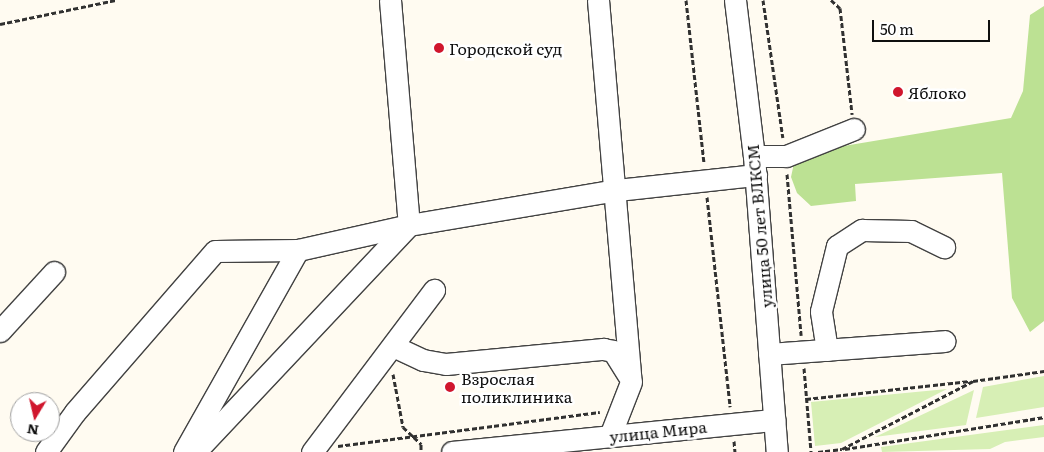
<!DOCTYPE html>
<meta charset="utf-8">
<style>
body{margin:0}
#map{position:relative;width:1044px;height:452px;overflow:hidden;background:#fffbf1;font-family:Literata,serif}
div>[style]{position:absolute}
.green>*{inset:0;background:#d7efb5}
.forest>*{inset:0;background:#bce193}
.path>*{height:3px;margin-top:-1.5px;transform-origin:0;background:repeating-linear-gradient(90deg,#313131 0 5px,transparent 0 7.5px)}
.roads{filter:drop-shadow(1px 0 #424242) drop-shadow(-1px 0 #424242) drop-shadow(0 1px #424242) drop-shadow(0 -1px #424242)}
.minor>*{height:21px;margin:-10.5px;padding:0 10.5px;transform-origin:10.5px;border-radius:10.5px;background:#fff}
.dots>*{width:14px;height:14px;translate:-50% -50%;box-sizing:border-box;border:2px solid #fff;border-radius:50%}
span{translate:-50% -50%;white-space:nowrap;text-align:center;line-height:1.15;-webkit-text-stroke:5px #fff;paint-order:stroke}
.poi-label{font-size:16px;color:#0f0f0f}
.left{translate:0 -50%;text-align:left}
.street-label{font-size:16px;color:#0f0f0f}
.north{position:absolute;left:10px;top:392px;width:50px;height:50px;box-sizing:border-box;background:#fff;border:1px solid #9f9f9f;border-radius:50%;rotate:189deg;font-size:14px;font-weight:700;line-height:20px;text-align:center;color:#0f0f0f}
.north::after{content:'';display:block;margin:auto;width:18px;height:22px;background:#d0162d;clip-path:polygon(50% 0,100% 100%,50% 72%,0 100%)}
.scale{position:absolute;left:872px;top:20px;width:118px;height:22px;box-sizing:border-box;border:2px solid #0f0f0f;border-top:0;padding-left:6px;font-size:15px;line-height:18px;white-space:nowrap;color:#0f0f0f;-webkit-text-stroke:4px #fff;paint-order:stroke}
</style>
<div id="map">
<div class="green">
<i style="clip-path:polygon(1044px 376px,1044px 407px,976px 418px,983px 387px)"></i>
<i style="clip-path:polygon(947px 389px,841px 443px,815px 446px,811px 402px)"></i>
<i style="clip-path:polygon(974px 390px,966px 425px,875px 437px)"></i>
<i style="clip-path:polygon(1044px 425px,1044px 437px,1005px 442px,990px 449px,882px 452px,881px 447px)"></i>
</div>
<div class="forest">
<i style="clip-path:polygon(1044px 6px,1044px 321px,1030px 332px,1012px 298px,1002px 173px,855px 184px,856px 201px,811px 206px,797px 193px,791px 177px,796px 154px,1011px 118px,1023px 91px,1030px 15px)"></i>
</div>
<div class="path">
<i style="left:686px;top:0;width:164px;rotate:83.7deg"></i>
<i style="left:763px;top:0;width:139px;rotate:81.8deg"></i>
<i style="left:831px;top:0;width:12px;rotate:42deg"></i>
<i style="left:840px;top:8px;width:107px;rotate:83.5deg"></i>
<i style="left:0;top:24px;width:118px;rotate:-11.7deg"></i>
<i style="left:787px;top:174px;width:162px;rotate:85deg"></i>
<i style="left:707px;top:197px;width:211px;rotate:83.7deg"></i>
<i style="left:804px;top:368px;width:84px;rotate:85.2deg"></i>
<i style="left:393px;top:374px;width:54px;rotate:79.3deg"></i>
<i style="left:403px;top:427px;width:25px;rotate:43deg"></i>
<i style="left:421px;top:444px;width:8px;rotate:90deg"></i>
<i style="left:806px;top:399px;width:165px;rotate:-6.3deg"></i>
<i style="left:734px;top:441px;width:11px;rotate:85deg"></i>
<i style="left:338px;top:446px;width:264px;rotate:-7.4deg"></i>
<i style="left:845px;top:449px;width:202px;rotate:-9.1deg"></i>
<i style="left:818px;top:452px;width:24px;rotate:-7deg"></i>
<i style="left:842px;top:449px;width:148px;rotate:-27.4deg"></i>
<i style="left:973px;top:381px;width:72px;rotate:-8deg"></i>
</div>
<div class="roads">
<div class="minor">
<i style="left:390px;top:0;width:226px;rotate:85.2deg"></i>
<i style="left:409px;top:225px;width:211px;rotate:-9.6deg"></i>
<i style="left:617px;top:190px;width:140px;rotate:-6.2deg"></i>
<i style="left:598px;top:0;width:383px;rotate:85.1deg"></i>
<i style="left:631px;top:382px;width:58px;rotate:111.3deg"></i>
<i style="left:735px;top:0;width:157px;rotate:83.1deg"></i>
<i style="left:754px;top:156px;width:297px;rotate:85.6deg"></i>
<i style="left:754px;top:156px;width:32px"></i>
<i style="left:786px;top:156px;width:73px;rotate:-21.7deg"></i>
<i style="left:0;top:331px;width:80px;rotate:-47.5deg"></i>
<i style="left:393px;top:346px;width:33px;rotate:25deg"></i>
<i style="left:423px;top:360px;width:23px;rotate:10deg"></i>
<i style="left:446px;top:364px;width:158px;rotate:-5.5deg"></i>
<i style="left:603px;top:349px;width:10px;rotate:11deg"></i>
<i style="left:613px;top:351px;width:28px;rotate:58deg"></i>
<i style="left:827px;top:350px;width:39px;rotate:-99deg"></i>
<i style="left:821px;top:311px;width:67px;rotate:-76.2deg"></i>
<i style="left:837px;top:246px;width:30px;rotate:-33deg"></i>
<i style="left:862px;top:230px;width:49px;rotate:1.2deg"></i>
<i style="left:911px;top:231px;width:37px;rotate:26deg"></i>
<i style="left:769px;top:354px;width:176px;rotate:-4.2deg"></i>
<i style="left:46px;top:452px;width:49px;rotate:-54.1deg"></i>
<i style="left:75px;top:412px;width:213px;rotate:-49deg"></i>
<i style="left:215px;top:251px;width:83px;rotate:-0.7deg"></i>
<i style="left:184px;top:452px;width:232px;rotate:-60.6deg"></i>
<i style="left:298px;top:250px;width:114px;rotate:-12.7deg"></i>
<i style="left:195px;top:452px;width:312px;rotate:-46.7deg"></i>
<i style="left:312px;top:452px;width:203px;rotate:-53deg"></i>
<i style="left:452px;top:452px;width:324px;rotate:-5.7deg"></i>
</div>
</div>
<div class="dots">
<i style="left:439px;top:48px;background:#d0162d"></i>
<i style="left:898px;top:92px;background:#d0162d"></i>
<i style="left:450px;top:387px;background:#d0162d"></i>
</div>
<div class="poi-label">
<span class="left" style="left:449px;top:48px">Городской суд</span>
<span class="left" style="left:908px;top:92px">Яблоко</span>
<span class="left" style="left:461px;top:387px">Взрослая<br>поликлиника</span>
</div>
<div class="street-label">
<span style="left:759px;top:226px;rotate:-95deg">улица 50 лет ВЛКСМ</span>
<span style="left:658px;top:431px;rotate:-6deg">улица Мира</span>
</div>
<div class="north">N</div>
<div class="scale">50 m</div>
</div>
